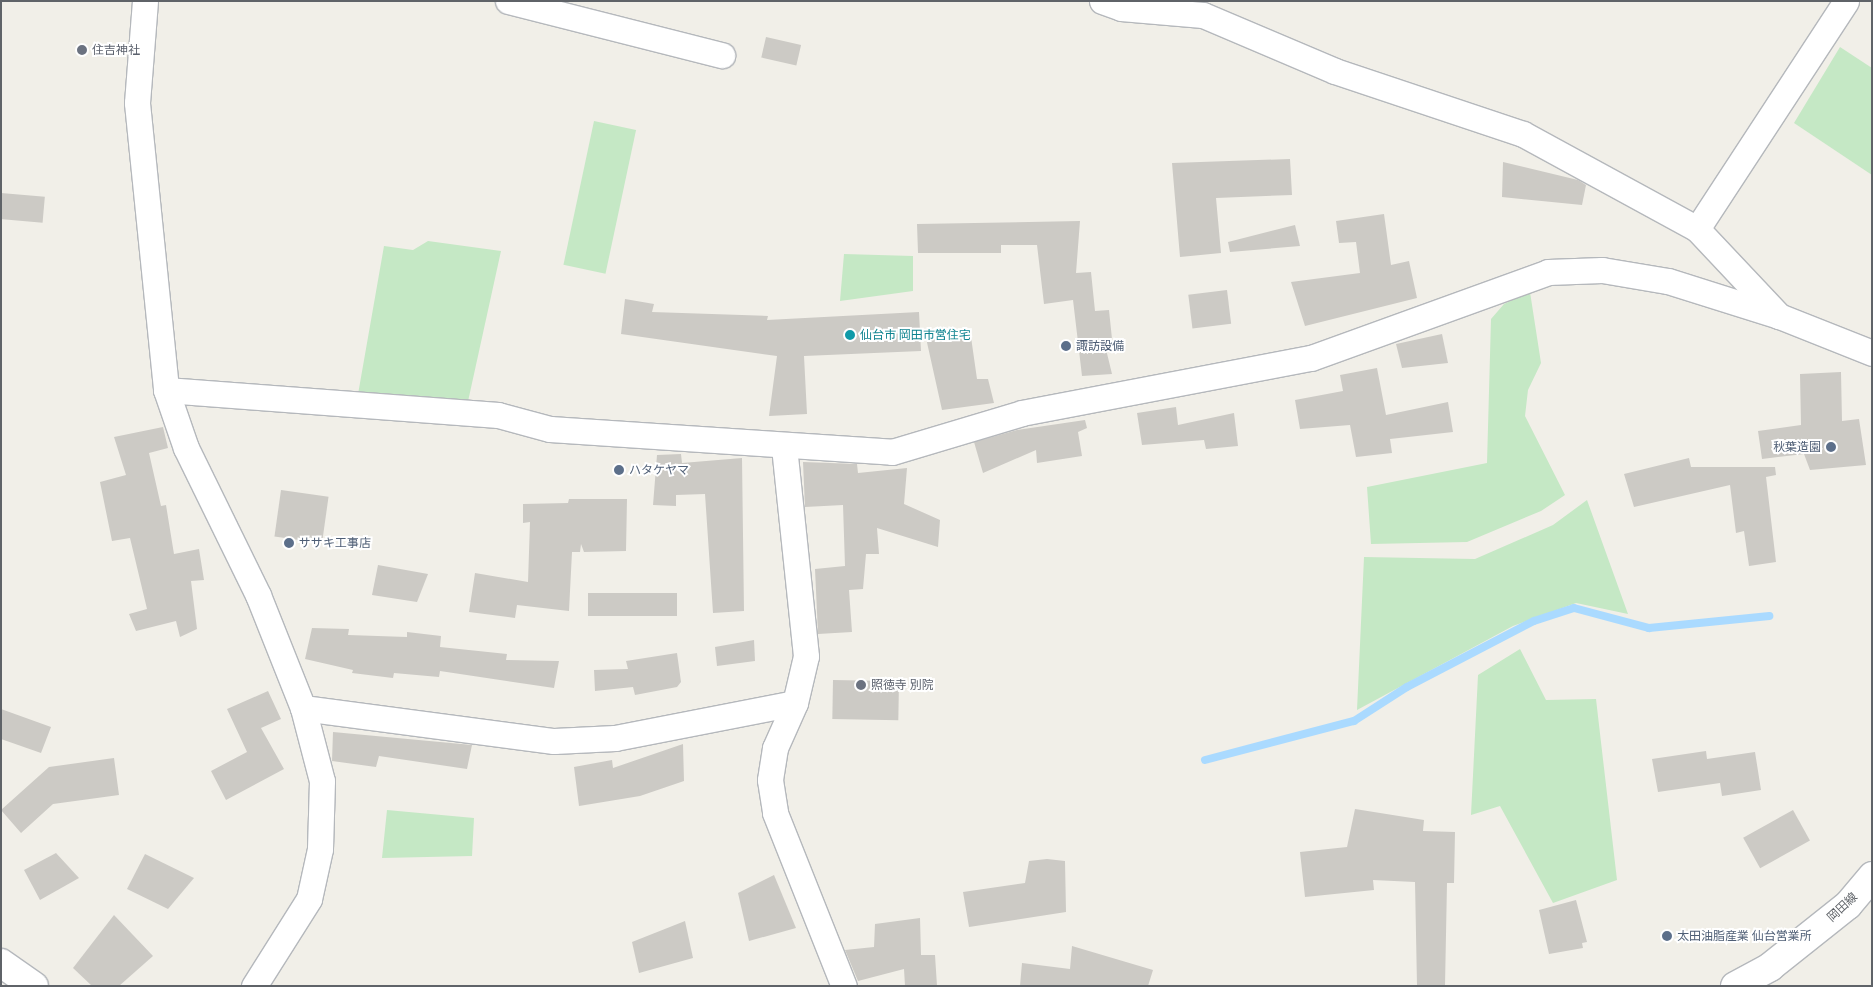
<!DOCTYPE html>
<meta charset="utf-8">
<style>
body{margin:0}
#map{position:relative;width:1873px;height:987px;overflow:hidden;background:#f1efe8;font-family:"IBM Plex Sans","Noto Sans JP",sans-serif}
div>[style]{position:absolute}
.green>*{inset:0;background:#c5e8c5;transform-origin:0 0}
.stream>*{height:8px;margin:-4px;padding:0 4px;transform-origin:4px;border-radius:4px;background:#aadaff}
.building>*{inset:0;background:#cccac5;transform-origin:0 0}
.roads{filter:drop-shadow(1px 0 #b5b8bc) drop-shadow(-1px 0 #b5b8bc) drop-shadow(0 1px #b5b8bc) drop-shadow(0 -1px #b5b8bc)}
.street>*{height:25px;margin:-12.5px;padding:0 12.5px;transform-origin:12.5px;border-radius:12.5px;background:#fff}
.secondary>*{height:28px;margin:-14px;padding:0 14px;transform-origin:14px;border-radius:14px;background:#fff}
.dots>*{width:14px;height:14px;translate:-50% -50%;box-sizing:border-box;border:2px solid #fff;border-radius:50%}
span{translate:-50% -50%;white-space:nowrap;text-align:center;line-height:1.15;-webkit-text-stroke:4px #fff;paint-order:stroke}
.worship-label{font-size:12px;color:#5b616d}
.left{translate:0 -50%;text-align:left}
.culture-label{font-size:12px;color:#0d838f}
.service-label{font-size:12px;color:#4e5e75}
.right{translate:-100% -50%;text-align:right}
.street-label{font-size:12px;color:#5f6368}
.frame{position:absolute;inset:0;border:2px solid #5f6368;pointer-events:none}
</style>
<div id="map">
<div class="green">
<i style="clip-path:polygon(1840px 47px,1872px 68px,1872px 175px,1794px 123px)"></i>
<i style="left:594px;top:121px;width:43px;height:147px;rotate:12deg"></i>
<i style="clip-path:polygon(428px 241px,501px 251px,467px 406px,357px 400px,384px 246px,413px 250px)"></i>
<i style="clip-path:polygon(844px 254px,913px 256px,913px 291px,840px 301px)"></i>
<i style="clip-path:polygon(1530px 292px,1541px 363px,1528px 390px,1525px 416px,1565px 495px,1541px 511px,1467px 542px,1371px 544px,1367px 487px,1487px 463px,1491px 319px,1504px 304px)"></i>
<i style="clip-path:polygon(1587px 500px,1628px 614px,1576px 603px,1513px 626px,1357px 710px,1364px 557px,1475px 559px,1553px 525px)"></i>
<i style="clip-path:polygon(1520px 649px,1546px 700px,1596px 699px,1617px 880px,1553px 903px,1500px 806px,1471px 815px,1478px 675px)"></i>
<i style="clip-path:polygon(387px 810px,474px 818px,472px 856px,382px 858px)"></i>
</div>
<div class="stream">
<i style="left:1205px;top:760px;width:154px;rotate:-14.7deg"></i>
<i style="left:1354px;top:721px;width:63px;rotate:-32.7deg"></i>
<i style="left:1407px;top:687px;width:143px;rotate:-27.5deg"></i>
<i style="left:1534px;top:621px;width:42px;rotate:-18deg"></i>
<i style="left:1574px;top:608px;width:78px;rotate:14.9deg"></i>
<i style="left:1649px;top:628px;width:121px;rotate:-5.7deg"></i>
</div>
<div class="building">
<i style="left:766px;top:37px;width:36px;height:21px;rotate:13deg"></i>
<i style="clip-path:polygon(1290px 159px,1292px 195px,1216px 198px,1221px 253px,1180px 257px,1172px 163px)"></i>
<i style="clip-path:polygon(1503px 162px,1578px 180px,1586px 185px,1582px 205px,1502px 197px)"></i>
<i style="left:1px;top:193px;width:44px;height:26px;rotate:5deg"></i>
<i style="clip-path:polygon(1384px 214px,1391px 265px,1409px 261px,1417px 298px,1305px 326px,1291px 282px,1360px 273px,1356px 242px,1339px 243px,1336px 221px)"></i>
<i style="clip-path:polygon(1080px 221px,1076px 273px,1091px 272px,1095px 311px,1109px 310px,1112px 339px,1104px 341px,1112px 374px,1082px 376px,1073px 300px,1044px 304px,1037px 245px,1001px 245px,1001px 253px,918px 253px,917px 224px)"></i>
<i style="clip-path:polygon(1295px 225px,1300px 246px,1230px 252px,1228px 242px)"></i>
<i style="left:1227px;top:290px;width:34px;height:39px;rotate:83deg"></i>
<i style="clip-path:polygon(625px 299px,654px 304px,652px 312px,768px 316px,767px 320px,919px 312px,921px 351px,804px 356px,807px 414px,769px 416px,777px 356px,621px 334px)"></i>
<i style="clip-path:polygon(970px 330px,977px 379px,988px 379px,994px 403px,942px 410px,926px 338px)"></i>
<i style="clip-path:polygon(1442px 334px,1448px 363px,1402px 368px,1396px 344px)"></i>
<i style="clip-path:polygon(1377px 368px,1386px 415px,1448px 402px,1453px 432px,1390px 439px,1392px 453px,1356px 457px,1350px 425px,1300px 429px,1295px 400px,1343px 391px,1340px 375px)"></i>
<i style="clip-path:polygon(1841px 372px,1842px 421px,1859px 419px,1866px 465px,1810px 470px,1804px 454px,1762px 459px,1758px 431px,1801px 425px,1800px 374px)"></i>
<i style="clip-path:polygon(1176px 407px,1178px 425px,1234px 413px,1238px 446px,1206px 449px,1204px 440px,1142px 445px,1137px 413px)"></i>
<i style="clip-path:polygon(1085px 420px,1087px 428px,1078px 432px,1082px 456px,1037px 463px,1036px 450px,983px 473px,974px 442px,1017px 430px)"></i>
<i style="clip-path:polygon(163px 427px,168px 448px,149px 453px,161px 506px,166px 505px,174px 554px,199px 549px,204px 580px,191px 581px,197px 629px,180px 637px,176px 621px,136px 631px,129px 614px,147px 609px,130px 538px,112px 541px,100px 482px,126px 475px,114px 437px)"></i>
<i style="clip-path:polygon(681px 454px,682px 463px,742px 458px,744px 611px,713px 613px,705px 494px,676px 495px,676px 506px,653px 505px,657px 455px)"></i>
<i style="clip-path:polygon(1689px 458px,1691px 467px,1775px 467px,1776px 475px,1766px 477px,1776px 562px,1749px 566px,1744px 531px,1736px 533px,1730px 485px,1634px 507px,1624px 474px)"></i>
<i style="clip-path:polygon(803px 462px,857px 464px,858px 473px,907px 468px,904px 504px,940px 520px,938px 547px,877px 528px,879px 554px,866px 554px,863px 589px,849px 590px,852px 632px,818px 634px,815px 569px,845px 566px,843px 505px,805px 507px)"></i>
<i style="left:281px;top:490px;width:48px;height:47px;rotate:8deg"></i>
<i style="clip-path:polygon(569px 499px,627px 499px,626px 551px,584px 552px,581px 544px,580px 552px,572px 552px,569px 611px,517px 605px,515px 618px,469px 612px,475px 573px,528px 582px,530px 522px,523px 523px,523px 504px,568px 503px)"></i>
<i style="clip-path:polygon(378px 565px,428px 574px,417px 602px,372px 595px)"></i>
<i style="left:677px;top:593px;width:23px;height:89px;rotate:90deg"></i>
<i style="clip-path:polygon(312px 628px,349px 629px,348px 635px,407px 637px,407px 632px,441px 636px,440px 647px,507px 654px,506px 660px,559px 661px,554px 688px,440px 671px,439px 677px,394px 673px,393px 678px,352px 673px,353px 670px,305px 659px)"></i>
<i style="clip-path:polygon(754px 640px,755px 661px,717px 666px,715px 647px)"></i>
<i style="clip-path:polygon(677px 653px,681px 682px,677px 687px,635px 695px,633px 687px,595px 691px,594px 670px,628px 669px,626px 661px)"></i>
<i style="left:833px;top:680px;width:66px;height:39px;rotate:1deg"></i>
<i style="clip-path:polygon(268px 691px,281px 719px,261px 728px,284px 769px,226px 800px,211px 771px,247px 752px,227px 709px)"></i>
<i style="clip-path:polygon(1px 709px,51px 727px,41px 753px,1px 739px)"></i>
<i style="clip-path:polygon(333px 732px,472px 745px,467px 769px,379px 756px,376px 767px,332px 761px)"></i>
<i style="clip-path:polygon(683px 744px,684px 781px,640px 796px,579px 806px,574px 767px,612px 760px,613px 768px)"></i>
<i style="clip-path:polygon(1706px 751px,1707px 759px,1755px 752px,1761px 790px,1722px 796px,1720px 783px,1658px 792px,1652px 759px)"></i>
<i style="clip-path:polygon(114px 758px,119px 795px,53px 804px,21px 833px,1px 810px,49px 767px)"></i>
<i style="clip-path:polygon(1355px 809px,1424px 820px,1423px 831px,1455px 832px,1454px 883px,1447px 883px,1445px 986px,1417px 986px,1415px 882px,1373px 880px,1374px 890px,1305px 897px,1300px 852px,1347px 847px)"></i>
<i style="left:1793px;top:810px;width:35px;height:57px;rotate:61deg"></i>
<i style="clip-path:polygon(56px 853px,79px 878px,40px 900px,24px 870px)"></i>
<i style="clip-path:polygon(145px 854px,194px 878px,168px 909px,127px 889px)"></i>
<i style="clip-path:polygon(1047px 859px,1065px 861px,1066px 912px,969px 927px,963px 892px,1025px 883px,1029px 861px)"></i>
<i style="clip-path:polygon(774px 875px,796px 928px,749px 941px,738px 893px)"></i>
<i style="clip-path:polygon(1576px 900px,1587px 942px,1582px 943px,1583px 948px,1549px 954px,1539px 910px)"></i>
<i style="clip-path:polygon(114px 915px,153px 956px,119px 986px,92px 986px,73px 968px)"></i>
<i style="clip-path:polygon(920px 918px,921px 955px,935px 955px,937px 986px,905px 986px,904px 969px,858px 981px,845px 950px,874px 947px,875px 924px)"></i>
<i style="clip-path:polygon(685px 921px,693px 958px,639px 973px,632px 942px)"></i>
<i style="clip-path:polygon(1072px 946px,1153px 970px,1148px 986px,1020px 986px,1022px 963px,1070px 969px)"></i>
</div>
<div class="roads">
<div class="street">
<i style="left:145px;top:1px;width:102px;rotate:94.5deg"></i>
<i style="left:137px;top:103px;width:288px;rotate:84.2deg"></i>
<i style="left:166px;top:390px;width:61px;rotate:71deg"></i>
<i style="left:186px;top:448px;width:164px;rotate:63.9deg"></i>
<i style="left:258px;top:595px;width:122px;rotate:68.3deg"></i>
<i style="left:303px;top:708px;width:75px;rotate:75.4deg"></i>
<i style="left:322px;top:781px;width:68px;rotate:91.7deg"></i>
<i style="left:320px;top:849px;width:51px;rotate:102.4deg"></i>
<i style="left:309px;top:899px;width:103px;rotate:122.3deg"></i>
<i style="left:508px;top:1px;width:221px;rotate:14.2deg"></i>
<i style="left:1102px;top:1px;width:20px;rotate:20deg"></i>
<i style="left:1121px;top:8px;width:82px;rotate:4.9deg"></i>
<i style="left:1203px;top:15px;width:143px;rotate:23deg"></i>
<i style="left:1335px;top:71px;width:198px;rotate:18.5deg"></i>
<i style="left:1523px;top:134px;width:198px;rotate:28.6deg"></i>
<i style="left:1697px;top:229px;width:120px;rotate:46.7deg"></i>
<i style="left:1779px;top:316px;width:100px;rotate:21.7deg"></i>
<i style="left:1697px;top:229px;width:272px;rotate:-56.8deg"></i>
<i style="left:166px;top:390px;width:333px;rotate:4.3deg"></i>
<i style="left:498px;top:415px;width:54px;rotate:15.1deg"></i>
<i style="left:550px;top:429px;width:343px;rotate:3.8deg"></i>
<i style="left:892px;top:452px;width:136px;rotate:-16.7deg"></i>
<i style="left:1022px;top:413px;width:294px;rotate:-10.8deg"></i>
<i style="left:1311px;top:358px;width:252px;rotate:-19.9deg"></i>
<i style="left:1548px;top:272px;width:54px;rotate:-2.1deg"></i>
<i style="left:1602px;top:270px;width:67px;rotate:9.5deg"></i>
<i style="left:1668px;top:281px;width:116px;rotate:17.5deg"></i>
<i style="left:795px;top:703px;width:49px;rotate:114deg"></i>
<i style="left:775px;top:748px;width:32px;rotate:99deg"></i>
<i style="left:770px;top:780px;width:33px;rotate:81deg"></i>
<i style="left:775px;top:813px;width:186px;rotate:68.3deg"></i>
<i style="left:303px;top:708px;width:253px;rotate:7.5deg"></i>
<i style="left:554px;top:741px;width:61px;rotate:-2.8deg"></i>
<i style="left:615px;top:738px;width:183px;rotate:-11deg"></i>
<i style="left:795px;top:703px;width:48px;rotate:-76.8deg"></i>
<i style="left:806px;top:656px;width:212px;rotate:-96deg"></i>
</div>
<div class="secondary">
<i style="left:1px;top:963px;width:40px;rotate:34.9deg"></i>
<i style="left:1735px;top:986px;width:40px;rotate:-28deg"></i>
<i style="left:1770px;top:967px;width:100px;rotate:-38.5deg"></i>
<i style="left:1848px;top:905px;width:38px;rotate:-50deg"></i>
</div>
</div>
<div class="dots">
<i style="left:82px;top:50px;background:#6b7280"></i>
<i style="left:850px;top:335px;background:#0f9aa8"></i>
<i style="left:1066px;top:346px;background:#5c6f8a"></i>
<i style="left:1831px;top:447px;background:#5c6f8a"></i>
<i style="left:619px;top:470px;background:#5c6f8a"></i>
<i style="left:289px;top:543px;background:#5c6f8a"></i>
<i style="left:861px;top:685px;background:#6b7280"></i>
<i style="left:1667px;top:936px;background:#5c6f8a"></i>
</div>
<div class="worship-label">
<span class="left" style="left:92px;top:50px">住吉神社</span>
<span class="left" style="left:871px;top:685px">照徳寺 別院</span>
</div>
<div class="culture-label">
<span class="left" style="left:860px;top:335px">仙台市 岡田市営住宅</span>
</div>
<div class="service-label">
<span class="left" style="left:1076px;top:346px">諏訪設備</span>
<span class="right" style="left:1821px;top:447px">秋葉造園</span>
<span class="left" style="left:629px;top:470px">ハタケヤマ</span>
<span class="left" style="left:299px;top:543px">ササキ工事店</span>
<span class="left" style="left:1677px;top:936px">太田油脂産業 仙台営業所</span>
</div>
<div class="street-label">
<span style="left:1842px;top:907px;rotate:-43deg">岡田線</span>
</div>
<div class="frame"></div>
</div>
